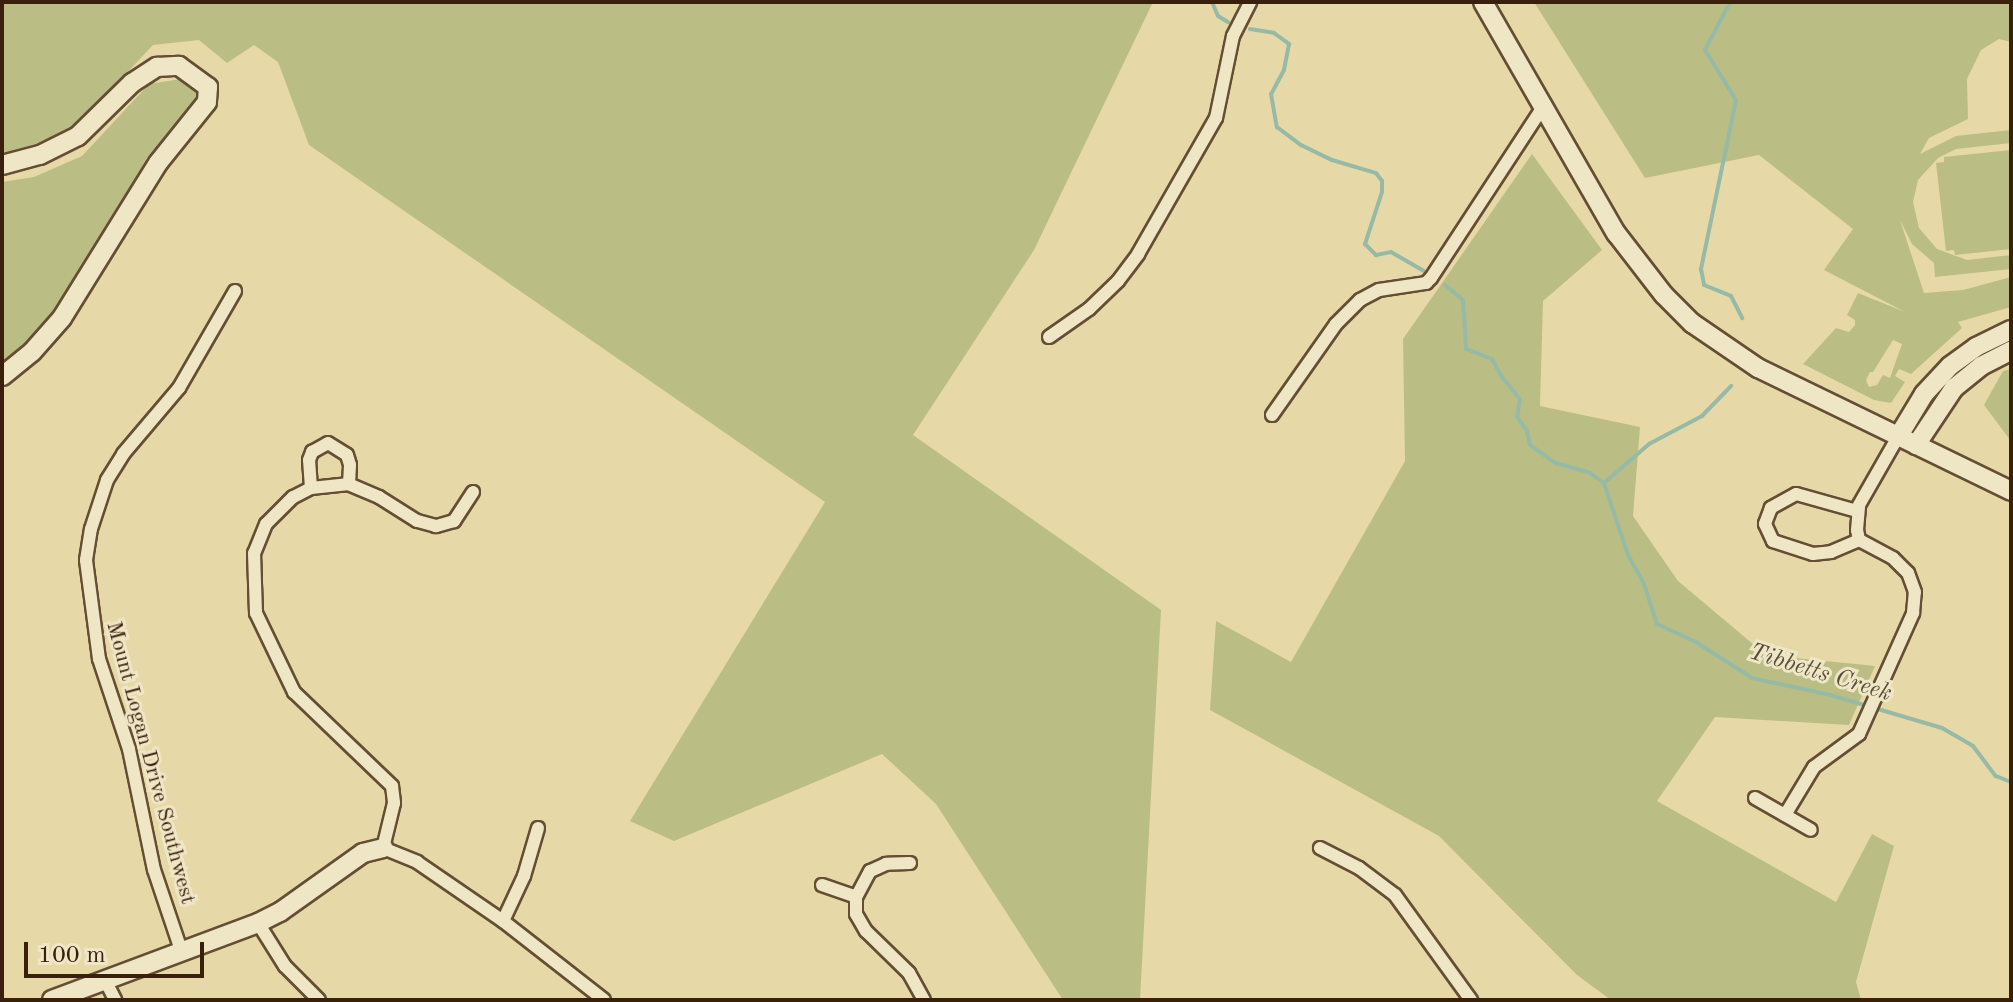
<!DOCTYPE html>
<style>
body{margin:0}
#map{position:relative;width:2013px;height:1002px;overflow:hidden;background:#e7d9a7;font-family:"Old Standard TT",serif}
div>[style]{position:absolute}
.green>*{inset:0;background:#babe84}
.stream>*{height:4px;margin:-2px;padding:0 2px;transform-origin:2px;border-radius:2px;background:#97baa6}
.roads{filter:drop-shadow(2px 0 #654e33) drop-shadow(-2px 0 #654e33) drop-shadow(0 2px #654e33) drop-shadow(0 -2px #654e33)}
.street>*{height:12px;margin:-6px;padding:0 6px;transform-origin:6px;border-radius:6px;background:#efe6c6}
.secondary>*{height:18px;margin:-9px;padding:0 9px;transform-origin:9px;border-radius:9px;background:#efe6c6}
span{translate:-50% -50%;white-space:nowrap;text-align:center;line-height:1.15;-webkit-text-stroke:6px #efe6c6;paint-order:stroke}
.street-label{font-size:22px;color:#3a200c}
.water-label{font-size:24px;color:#564e3a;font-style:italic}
.frame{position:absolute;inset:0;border:4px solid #3a200c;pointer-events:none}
.scale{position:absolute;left:24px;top:942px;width:180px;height:36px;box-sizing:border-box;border:4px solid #3a200c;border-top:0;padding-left:10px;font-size:24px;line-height:28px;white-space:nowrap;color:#3a200c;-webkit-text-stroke:6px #efe6c6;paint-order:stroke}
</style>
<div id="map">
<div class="green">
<i style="clip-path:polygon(2px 2px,1153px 2px,1034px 250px,913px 435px,1161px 610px,1140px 1000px,1063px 1000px,936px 804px,882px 754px,674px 841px,630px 821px,825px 502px,309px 145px,278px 62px,254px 45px,227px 63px,199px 40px,153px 45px,76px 127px,21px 150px,2px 153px)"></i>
<i style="clip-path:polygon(evenodd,1534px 2px,2011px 2px,2011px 42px,1999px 39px,1981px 50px,1967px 79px,1968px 119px,1929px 138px,1920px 154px,1956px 136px,2011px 130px,2011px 143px,1956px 149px,1938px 158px,1918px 180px,1913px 202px,1919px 228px,1937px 249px,1967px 260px,2011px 255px,2011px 269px,1935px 277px,1934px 263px,1912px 244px,1900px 220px,1924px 293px,1963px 290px,2011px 277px,2011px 307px,1958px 322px,1962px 328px,1911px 374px,1899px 369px,1895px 376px,1905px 382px,1891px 403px,1874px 400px,1803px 364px,1836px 328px,1849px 332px,1855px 325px,1855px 320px,1847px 315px,1858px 293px,1905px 312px,1824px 270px,1853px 229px,1759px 155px,1645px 178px,1534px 2px,1893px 340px,1902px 344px,1890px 378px,1883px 375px,1877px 385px,1869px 387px,1866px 380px,1870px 372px,1873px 372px,1893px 340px)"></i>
<i style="clip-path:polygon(194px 77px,208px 90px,148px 156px,59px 315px,2px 375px,2px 182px,34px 177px,82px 156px,149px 84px)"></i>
<i style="clip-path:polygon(2011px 150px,2011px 249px,1955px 255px,1954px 250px,1946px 251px,1936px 163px,1944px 162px,1944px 157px)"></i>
<i style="clip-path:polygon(1532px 154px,1602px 250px,1543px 301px,1540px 406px,1640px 427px,1633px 516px,1678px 581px,1766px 655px,1875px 666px,1849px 725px,1715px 717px,1657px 801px,1836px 902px,1872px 834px,1894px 846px,1856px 982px,1861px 1000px,1611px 1000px,1577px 975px,1439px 836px,1210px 710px,1216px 621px,1291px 662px,1405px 461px,1403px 339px)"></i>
<i style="clip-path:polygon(2011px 369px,2011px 441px,1984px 405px,2003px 371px)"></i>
</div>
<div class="stream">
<i style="left:1212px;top:2px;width:15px;rotate:67deg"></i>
<i style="left:1218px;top:16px;width:12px;rotate:31deg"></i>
<i style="left:1730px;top:2px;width:54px;rotate:117.5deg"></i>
<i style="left:1705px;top:50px;width:59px;rotate:58.2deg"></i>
<i style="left:1736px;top:100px;width:173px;rotate:101.7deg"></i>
<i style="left:1701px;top:269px;width:16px;rotate:79deg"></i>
<i style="left:1704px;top:285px;width:29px;rotate:22deg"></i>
<i style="left:1731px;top:296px;width:25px;rotate:63deg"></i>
<i style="left:1250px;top:29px;width:24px;rotate:9deg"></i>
<i style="left:1274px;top:33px;width:19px;rotate:36deg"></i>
<i style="left:1289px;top:44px;width:26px;rotate:101deg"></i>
<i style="left:1284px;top:70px;width:27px;rotate:118deg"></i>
<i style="left:1271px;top:94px;width:34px;rotate:80deg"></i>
<i style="left:1277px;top:127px;width:30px;rotate:37deg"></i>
<i style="left:1301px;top:145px;width:34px;rotate:26deg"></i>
<i style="left:1332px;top:160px;width:46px;rotate:16.5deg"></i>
<i style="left:1376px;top:173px;width:10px;rotate:53deg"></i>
<i style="left:1382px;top:181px;width:11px;rotate:90deg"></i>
<i style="left:1382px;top:192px;width:55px;rotate:108.1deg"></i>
<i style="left:1365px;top:244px;width:16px;rotate:45deg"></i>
<i style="left:1376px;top:255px;width:15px;rotate:-11deg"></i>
<i style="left:1391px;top:252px;width:38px;rotate:30deg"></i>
<i style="left:1445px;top:285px;width:23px;rotate:40deg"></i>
<i style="left:1463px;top:300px;width:49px;rotate:86.5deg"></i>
<i style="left:1466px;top:349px;width:28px;rotate:21deg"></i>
<i style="left:1492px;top:359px;width:21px;rotate:61deg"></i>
<i style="left:1502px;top:377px;width:28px;rotate:51deg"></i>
<i style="left:1520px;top:399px;width:18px;rotate:99deg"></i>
<i style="left:1517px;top:417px;width:17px;rotate:54deg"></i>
<i style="left:1527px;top:431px;width:14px;rotate:78deg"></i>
<i style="left:1530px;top:445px;width:32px;rotate:35deg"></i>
<i style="left:1556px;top:463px;width:35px;rotate:16deg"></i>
<i style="left:1590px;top:473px;width:17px;rotate:36deg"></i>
<i style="left:1604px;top:483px;width:76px;rotate:71.6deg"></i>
<i style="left:1628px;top:555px;width:33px;rotate:61deg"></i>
<i style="left:1644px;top:584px;width:42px;rotate:72deg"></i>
<i style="left:1657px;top:624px;width:43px;rotate:24.8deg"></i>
<i style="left:1696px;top:642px;width:67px;rotate:32.7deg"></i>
<i style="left:1752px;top:678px;width:80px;rotate:12.3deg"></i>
<i style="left:1830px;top:695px;width:117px;rotate:16.4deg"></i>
<i style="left:1942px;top:728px;width:36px;rotate:30deg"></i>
<i style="left:1973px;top:746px;width:38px;rotate:53deg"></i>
<i style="left:1996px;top:776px;width:16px;rotate:22deg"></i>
<i style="left:1604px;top:483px;width:60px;rotate:-40.9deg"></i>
<i style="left:1649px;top:444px;width:60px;rotate:-27.8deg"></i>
<i style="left:1702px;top:416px;width:42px;rotate:-46deg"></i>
</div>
<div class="roads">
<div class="street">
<i style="left:1049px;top:337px;width:49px;rotate:-35deg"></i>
<i style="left:1089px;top:309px;width:40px;rotate:-44deg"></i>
<i style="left:1118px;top:281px;width:34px;rotate:-53deg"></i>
<i style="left:1138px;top:254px;width:157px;rotate:-60.2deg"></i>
<i style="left:1216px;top:118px;width:84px;rotate:-78.3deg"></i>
<i style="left:1233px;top:36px;width:38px;rotate:-63deg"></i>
<i style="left:1272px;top:415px;width:111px;rotate:-54.9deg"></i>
<i style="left:1336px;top:324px;width:34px;rotate:-45deg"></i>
<i style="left:1360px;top:300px;width:21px;rotate:-28deg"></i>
<i style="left:1379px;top:290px;width:48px;rotate:-8.5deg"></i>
<i style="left:1426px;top:283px;width:7px;rotate:-45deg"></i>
<i style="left:1431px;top:278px;width:208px;rotate:-56.8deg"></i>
<i style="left:311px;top:488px;width:28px;rotate:-94deg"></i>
<i style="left:309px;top:460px;width:9px;rotate:-69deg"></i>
<i style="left:312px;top:452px;width:18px;rotate:-29deg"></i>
<i style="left:328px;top:443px;width:22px;rotate:32deg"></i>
<i style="left:347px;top:455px;width:10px;rotate:73deg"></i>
<i style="left:350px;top:465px;width:19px;rotate:93deg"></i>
<i style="left:473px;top:492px;width:35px;rotate:123deg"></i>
<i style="left:454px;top:521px;width:19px;rotate:164deg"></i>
<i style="left:436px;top:526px;width:20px;rotate:-165deg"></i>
<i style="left:417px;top:521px;width:45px;rotate:-147.7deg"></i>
<i style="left:379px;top:497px;width:33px;rotate:-157deg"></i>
<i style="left:349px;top:484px;width:38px;rotate:174deg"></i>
<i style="left:311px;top:488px;width:20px;rotate:153deg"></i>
<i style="left:293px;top:497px;width:38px;rotate:135deg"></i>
<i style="left:266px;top:524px;width:31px;rotate:112deg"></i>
<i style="left:254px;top:553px;width:60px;rotate:88.1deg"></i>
<i style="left:256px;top:613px;width:88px;rotate:64.3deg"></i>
<i style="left:294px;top:692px;width:136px;rotate:43.8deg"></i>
<i style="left:392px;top:786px;width:17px;rotate:83deg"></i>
<i style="left:394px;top:803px;width:46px;rotate:103.7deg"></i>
<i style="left:383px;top:848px;width:37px;rotate:22deg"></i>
<i style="left:417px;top:862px;width:104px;rotate:34.5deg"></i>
<i style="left:503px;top:921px;width:128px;rotate:38deg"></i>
<i style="left:1857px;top:511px;width:63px;rotate:-164.4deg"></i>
<i style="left:1796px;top:494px;width:29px;rotate:151deg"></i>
<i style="left:1771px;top:508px;width:17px;rotate:111deg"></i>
<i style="left:1765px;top:524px;width:19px;rotate:65deg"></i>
<i style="left:1773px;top:541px;width:42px;rotate:18deg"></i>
<i style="left:1813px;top:554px;width:18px;rotate:-6deg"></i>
<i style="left:1831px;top:552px;width:30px;rotate:-23deg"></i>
<i style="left:1755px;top:798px;width:64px;rotate:29.7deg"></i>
<i style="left:1785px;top:815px;width:56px;rotate:-58.9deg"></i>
<i style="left:1814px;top:767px;width:56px;rotate:-36.3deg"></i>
<i style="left:1859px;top:734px;width:133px;rotate:-65.9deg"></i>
<i style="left:1913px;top:613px;width:21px;rotate:-85deg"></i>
<i style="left:1915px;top:592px;width:20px;rotate:-110deg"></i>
<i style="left:1908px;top:573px;width:21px;rotate:-135deg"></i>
<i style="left:1893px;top:558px;width:38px;rotate:-152deg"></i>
<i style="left:1859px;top:540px;width:10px;rotate:-101deg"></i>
<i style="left:1857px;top:530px;width:25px;rotate:-85deg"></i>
<i style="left:1859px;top:505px;width:78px;rotate:-60.2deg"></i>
<i style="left:1320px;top:848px;width:44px;rotate:27.1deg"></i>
<i style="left:1359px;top:868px;width:45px;rotate:36.9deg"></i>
<i style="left:1395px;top:895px;width:130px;rotate:54.1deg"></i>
<i style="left:910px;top:863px;width:24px;rotate:178deg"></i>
<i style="left:886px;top:864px;width:17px;rotate:156deg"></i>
<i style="left:870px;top:871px;width:30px;rotate:118deg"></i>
<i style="left:856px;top:897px;width:17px;rotate:90deg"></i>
<i style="left:856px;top:914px;width:20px;rotate:60deg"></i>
<i style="left:866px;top:931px;width:60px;rotate:44.3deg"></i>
<i style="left:909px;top:973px;width:31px;rotate:61deg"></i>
<i style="left:822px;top:885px;width:36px;rotate:19deg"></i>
<i style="left:503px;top:921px;width:50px;rotate:-65deg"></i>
<i style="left:524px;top:876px;width:50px;rotate:-73.7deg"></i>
<i style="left:258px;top:923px;width:51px;rotate:57.9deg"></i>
<i style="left:285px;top:966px;width:48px;rotate:45deg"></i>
<i style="left:181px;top:950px;width:84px;rotate:-108.6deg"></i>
<i style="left:154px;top:870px;width:124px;rotate:-101.7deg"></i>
<i style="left:129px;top:749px;width:95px;rotate:-108.4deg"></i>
<i style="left:99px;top:659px;width:100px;rotate:-97.5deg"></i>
<i style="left:86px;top:560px;width:31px;rotate:-81deg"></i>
<i style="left:91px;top:529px;width:52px;rotate:-71.9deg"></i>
<i style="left:107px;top:480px;width:31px;rotate:-58deg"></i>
<i style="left:123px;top:454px;width:87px;rotate:-49.7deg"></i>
<i style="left:179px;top:388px;width:112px;rotate:-60deg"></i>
<i style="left:104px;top:978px;width:25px;rotate:63deg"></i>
</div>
<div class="secondary">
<i style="left:1483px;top:2px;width:267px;rotate:60.1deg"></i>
<i style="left:1616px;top:233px;width:78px;rotate:52.3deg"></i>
<i style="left:1664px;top:295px;width:40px;rotate:45deg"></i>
<i style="left:1692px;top:323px;width:80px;rotate:34.3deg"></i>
<i style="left:1758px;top:368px;width:281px;rotate:25.9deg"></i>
<i style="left:2px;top:165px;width:39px;rotate:-15deg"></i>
<i style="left:40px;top:155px;width:42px;rotate:-26.6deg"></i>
<i style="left:78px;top:136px;width:76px;rotate:-44.5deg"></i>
<i style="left:132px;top:83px;width:30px;rotate:-33deg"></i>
<i style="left:157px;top:67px;width:22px;rotate:-3deg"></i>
<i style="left:179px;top:66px;width:36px;rotate:36deg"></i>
<i style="left:208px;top:87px;width:15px;rotate:94deg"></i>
<i style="left:207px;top:102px;width:78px;rotate:128.8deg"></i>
<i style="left:158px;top:163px;width:182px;rotate:121.8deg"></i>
<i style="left:62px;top:318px;width:45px;rotate:131.4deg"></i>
<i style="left:32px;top:352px;width:38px;rotate:141deg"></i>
<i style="left:1898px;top:437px;width:50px;rotate:-58.8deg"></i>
<i style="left:1924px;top:394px;width:38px;rotate:-47deg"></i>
<i style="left:1950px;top:366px;width:32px;rotate:-36deg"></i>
<i style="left:1976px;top:347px;width:39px;rotate:-26deg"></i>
<i style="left:1916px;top:445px;width:69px;rotate:-56.3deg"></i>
<i style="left:1954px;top:388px;width:35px;rotate:-39deg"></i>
<i style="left:1981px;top:366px;width:34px;rotate:-27deg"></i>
<i style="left:52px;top:1000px;width:220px;rotate:-20.5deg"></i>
<i style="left:258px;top:923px;width:25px;rotate:-27deg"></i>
<i style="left:280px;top:912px;width:102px;rotate:-35.4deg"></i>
<i style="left:363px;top:853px;width:21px;rotate:-14deg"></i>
</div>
</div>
<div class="street-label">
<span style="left:150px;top:763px;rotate:75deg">Mount Logan Drive Southwest</span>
</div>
<div class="water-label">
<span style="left:1820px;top:674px;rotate:17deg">Tibbetts Creek</span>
</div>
<div class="frame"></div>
<div class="scale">100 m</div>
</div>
